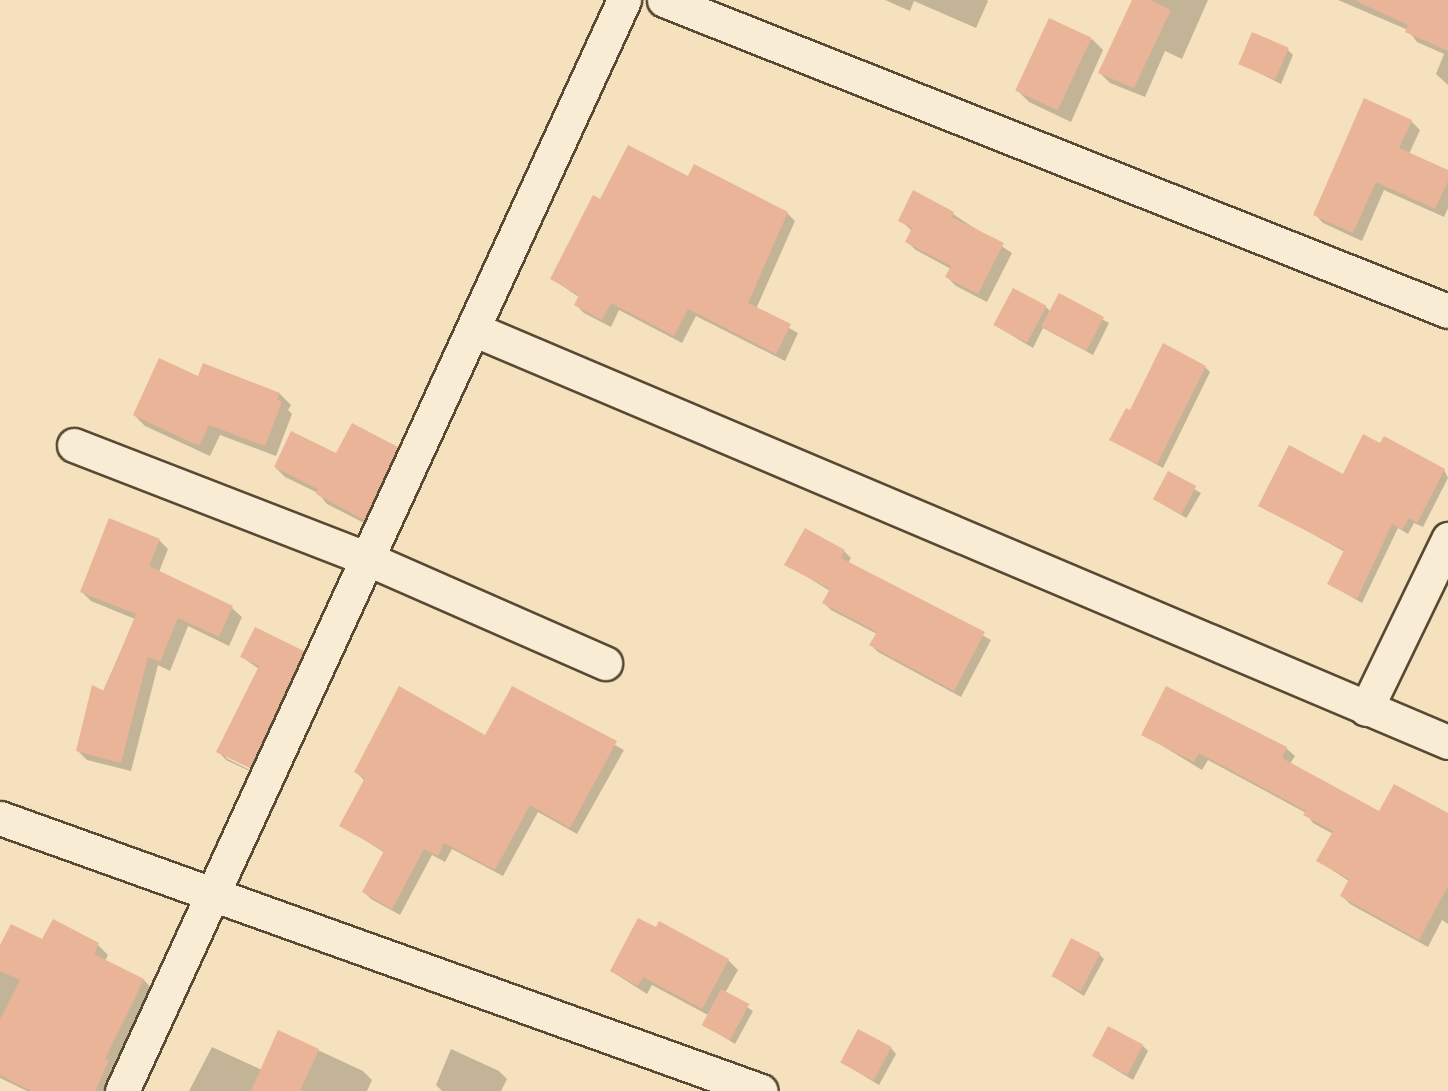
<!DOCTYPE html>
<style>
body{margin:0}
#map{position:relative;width:1448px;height:1091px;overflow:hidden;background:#f5e1bd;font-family:"EB Garamond",serif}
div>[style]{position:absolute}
.shadow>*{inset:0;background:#0003;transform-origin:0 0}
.building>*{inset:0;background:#eab498;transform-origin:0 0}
.roads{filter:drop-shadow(2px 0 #584932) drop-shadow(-2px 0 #584932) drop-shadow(0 2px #584932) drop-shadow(0 -2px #584932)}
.minor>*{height:33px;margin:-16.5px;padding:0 16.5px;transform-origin:16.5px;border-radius:16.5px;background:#f8ecd4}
span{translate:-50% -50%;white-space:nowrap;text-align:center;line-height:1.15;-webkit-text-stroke:4.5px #f8ecd4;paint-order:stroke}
</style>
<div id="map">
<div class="shadow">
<i style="clip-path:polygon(885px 0,986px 0,988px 1px,976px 28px,914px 1px,910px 11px)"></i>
<i style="clip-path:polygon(1134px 0,1208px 0,1182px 59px,1165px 51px,1145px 97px,1110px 83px,1100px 73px)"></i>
<i style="clip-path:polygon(1338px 0,1448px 0,1448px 85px,1436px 74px,1444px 54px,1417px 42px,1408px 30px)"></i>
<i style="clip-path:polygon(1092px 39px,1103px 50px,1071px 122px,1029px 102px,1018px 91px)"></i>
<i style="clip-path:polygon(1288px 50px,1293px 55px,1281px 84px,1239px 63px)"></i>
<i style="clip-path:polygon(1411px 121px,1420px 130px,1409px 154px,1448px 172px,1448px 208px,1444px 217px,1384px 190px,1362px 241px,1323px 223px,1315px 214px)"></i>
<i style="clip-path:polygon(689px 178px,787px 213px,795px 221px,756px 309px,798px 333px,785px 361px,696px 316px,682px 343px,619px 310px,611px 327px,584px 313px,576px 305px,579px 297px,552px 279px,600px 201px)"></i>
<i style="clip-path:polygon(953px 214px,1012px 253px,987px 302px,956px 286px,947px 277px,951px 269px,916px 250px,907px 242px,912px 231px,900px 220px)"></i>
<i style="clip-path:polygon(1059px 295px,1109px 323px,1093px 355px,1043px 328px,1033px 348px,996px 326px,1046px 307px,1051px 312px)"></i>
<i style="clip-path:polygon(204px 365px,280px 394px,291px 405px,288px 410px,292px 414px,276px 456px,220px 435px,210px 456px,145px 426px,134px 415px,199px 378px)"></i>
<i style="clip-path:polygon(1205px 367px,1210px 372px,1163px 468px,1111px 440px,1131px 412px)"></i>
<i style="clip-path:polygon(397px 448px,407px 458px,374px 528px,327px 504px,318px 493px,285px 477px,275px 467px)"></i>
<i style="clip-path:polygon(1444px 470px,1448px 478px,1423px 527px,1414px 523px,1408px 534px,1398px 528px,1362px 603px,1329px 584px,1345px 552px,1260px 505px,1344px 476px)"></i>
<i style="left:1168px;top:474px;width:38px;height:29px;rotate:30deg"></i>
<i style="clip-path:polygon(159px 540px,168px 549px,159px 572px,232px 608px,242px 617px,229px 646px,188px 626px,170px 671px,158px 665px,131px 771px,87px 760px,77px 750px,135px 619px,91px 601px,82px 592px)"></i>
<i style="clip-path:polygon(844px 551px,851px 558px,848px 563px,991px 640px,961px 697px,878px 652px,871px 645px,877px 634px,831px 610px,824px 603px,830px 591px,786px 564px)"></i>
<i style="clip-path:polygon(evenodd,303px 652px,311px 660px,258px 775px,226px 760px,218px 751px,259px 669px,242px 657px,303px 652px,226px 755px,257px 770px,256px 773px,226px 758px,226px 755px)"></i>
<i style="clip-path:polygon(512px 688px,624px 750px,577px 834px,538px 812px,503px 876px,452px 849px,445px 862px,432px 855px,400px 915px,371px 899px,364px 892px,385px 853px,341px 825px,365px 781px,356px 772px,486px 737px)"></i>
<i style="clip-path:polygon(1143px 734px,1286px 748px,1295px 756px,1290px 764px,1380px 813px,1448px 815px,1448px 924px,1442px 920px,1428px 947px,1350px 904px,1342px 896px,1349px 881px,1318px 861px,1333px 834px,1313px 823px,1306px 813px,1208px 760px,1202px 770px)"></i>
<i style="clip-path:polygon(54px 921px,98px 945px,108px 955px,105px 961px,144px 980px,153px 990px,109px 1091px,27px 1091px,0 1078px,0 949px,43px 941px)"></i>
<i style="clip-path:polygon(660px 923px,728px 960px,738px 970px,725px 993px,753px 1011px,735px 1044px,703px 1024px,708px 1015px,652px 985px,647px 994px,611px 971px)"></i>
<i style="clip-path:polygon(1099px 954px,1104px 959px,1084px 996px,1053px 976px)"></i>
<i style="clip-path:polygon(279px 1032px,363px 1071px,372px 1080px,367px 1091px,189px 1091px,212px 1047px,262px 1070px)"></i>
<i style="clip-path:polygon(1143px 1046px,1148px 1051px,1133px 1080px,1093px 1056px)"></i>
<i style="clip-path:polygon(891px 1048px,896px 1054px,879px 1085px,841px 1062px)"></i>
<i style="clip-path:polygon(451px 1049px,499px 1071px,507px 1079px,501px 1091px,442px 1091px,436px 1085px)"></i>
</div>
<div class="building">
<i style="clip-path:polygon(1132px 0,1150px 0,1171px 10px,1134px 88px,1098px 73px)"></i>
<i style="clip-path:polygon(1354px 0,1448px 0,1448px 51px,1405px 32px,1408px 25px)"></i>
<i style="left:1049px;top:18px;width:47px;height:80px;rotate:25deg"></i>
<i style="left:1252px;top:32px;width:40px;height:35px;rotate:23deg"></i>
<i style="clip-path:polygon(1364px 98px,1412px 120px,1399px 148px,1448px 170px,1448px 181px,1435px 209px,1376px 182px,1353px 233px,1313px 215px)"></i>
<i style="clip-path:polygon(628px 145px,688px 176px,694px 164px,788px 212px,748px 303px,791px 324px,776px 354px,688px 309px,674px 336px,611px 303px,602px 320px,574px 305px,579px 295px,550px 279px,593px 195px,600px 199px)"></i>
<i style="clip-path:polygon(913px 190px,954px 212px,952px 217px,1004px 243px,978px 294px,945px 277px,951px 266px,905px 242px,912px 228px,898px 221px)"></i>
<i style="left:1013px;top:288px;width:38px;height:42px;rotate:28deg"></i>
<i style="left:1059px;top:293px;width:51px;height:38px;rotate:28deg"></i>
<i style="clip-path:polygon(1163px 343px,1206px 366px,1157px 464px,1109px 440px,1126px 408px,1130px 410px)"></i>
<i style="clip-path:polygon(159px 358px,198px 376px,203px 363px,280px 393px,277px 399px,282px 402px,265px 446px,209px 425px,199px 446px,133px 415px)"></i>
<i style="clip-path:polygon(352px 423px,398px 447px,364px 520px,316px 494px,318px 489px,274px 467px,291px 431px,336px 453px)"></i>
<i style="clip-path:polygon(1363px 434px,1380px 443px,1384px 436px,1445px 469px,1417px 523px,1409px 518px,1402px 530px,1392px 524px,1357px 599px,1327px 584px,1344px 550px,1258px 506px,1289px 445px,1343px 474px)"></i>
<i style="left:1168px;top:471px;width:32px;height:32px;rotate:28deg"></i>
<i style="clip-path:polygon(109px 518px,160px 539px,149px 566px,233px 606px,219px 637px,178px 618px,160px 662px,148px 657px,121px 763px,76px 751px,92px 685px,104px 691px,136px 614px,80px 592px)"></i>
<i style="clip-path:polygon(805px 528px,845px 550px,841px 558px,985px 632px,954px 691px,869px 645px,877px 632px,822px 603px,830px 589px,784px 565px)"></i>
<i style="clip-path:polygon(255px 627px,304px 651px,250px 768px,216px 752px,259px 666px,240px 657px)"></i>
<i style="clip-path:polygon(399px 686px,485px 735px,512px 686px,617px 741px,570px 828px,530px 805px,495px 870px,444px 843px,438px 856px,424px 849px,392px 909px,362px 892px,384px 851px,339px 826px,365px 778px,354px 772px)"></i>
<i style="clip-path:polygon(1166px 686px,1287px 747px,1282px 758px,1379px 811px,1394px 784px,1448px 813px,1448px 886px,1419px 940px,1340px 896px,1349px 879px,1316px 861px,1333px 831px,1303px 815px,1306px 811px,1199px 753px,1194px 762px,1141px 735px)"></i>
<i style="clip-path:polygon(638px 918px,656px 927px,659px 921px,729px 959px,702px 1009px,643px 977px,638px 986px,610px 971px)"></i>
<i style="clip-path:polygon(53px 919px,99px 943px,94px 954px,144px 979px,105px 1059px,109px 1060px,95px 1091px,31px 1091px,0 1075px,0 1020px,20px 980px,0 971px,0 945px,11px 924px,42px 939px)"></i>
<i style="left:1071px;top:938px;width:33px;height:43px;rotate:27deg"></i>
<i style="left:721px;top:989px;width:32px;height:41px;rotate:28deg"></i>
<i style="left:1108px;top:1026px;width:40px;height:34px;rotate:28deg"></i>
<i style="left:858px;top:1029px;width:38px;height:38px;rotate:28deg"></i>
<i style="clip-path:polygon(278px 1030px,319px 1049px,300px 1091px,251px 1091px)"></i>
</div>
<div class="roads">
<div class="minor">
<i style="left:664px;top:0;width:843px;rotate:21.64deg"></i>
<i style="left:473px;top:329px;width:1059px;rotate:22.96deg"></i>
<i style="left:74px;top:445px;width:315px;rotate:21.2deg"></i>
<i style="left:368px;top:559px;width:259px;rotate:23.7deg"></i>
<i style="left:1366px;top:709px;width:189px;rotate:-64.2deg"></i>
<i style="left:0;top:818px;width:808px;rotate:19.73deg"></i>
<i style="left:122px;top:1091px;width:1201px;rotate:-65.29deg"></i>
</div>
</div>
</div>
